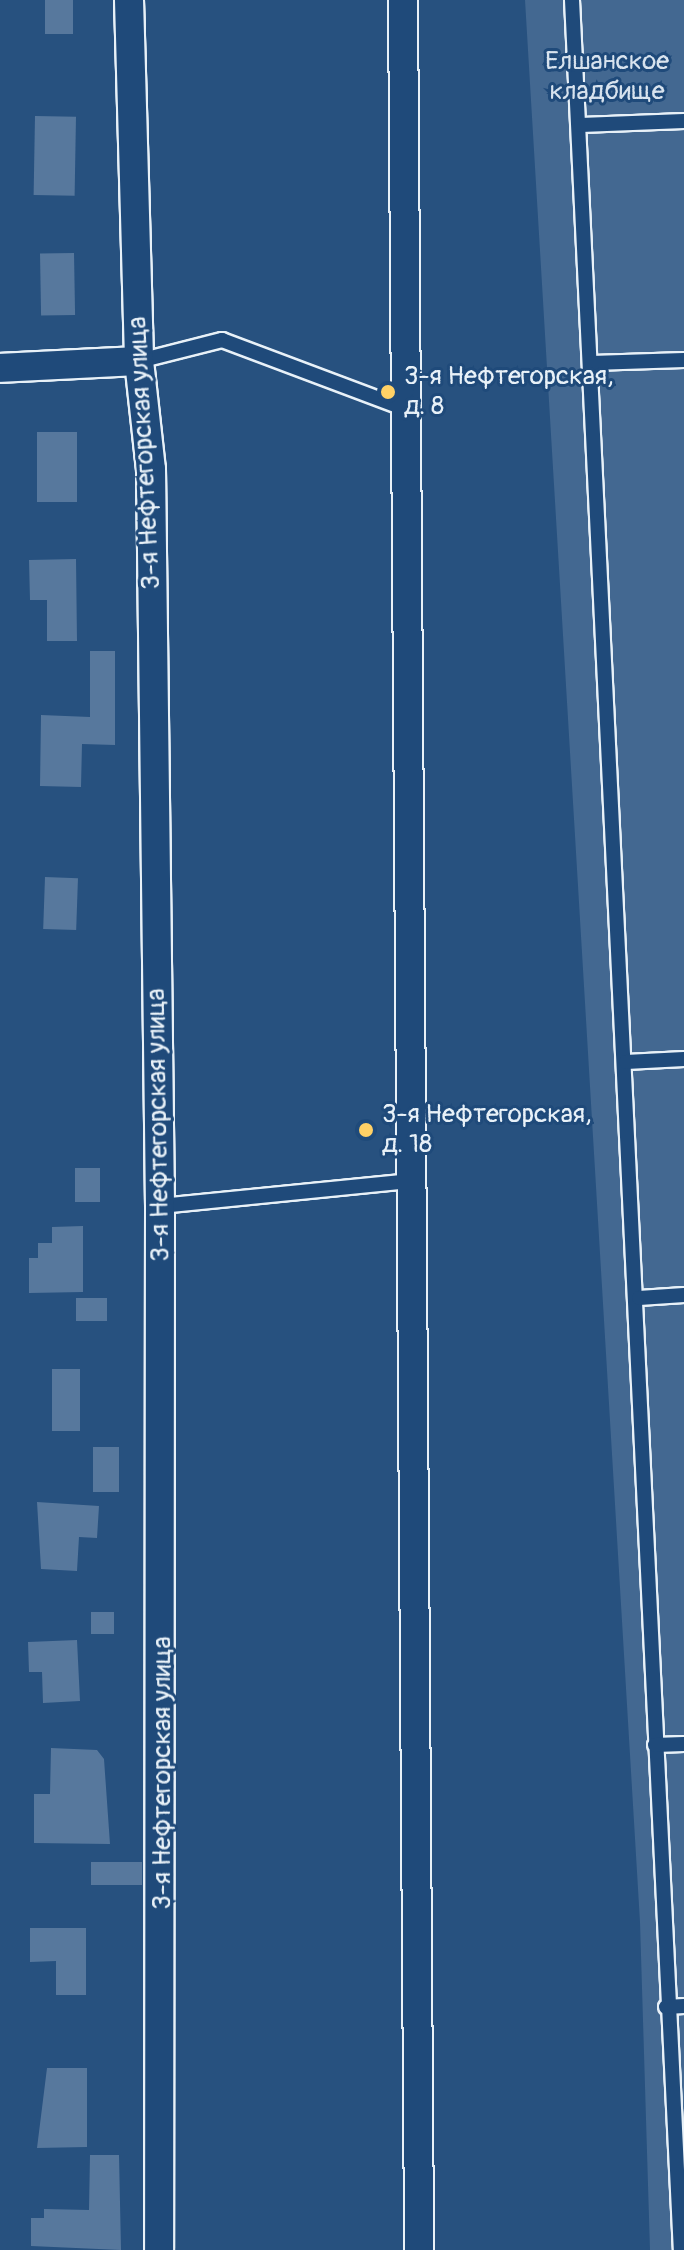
<!DOCTYPE html>
<meta charset="utf-8">
<style>
body{margin:0}
#map{position:relative;width:684px;height:2250px;overflow:hidden;background:#27517f;font-family:Pangolin,sans-serif}
div>[style]{position:absolute}
.green>*{inset:0;background:#436891}
.building>*{inset:0;background:#57789d;transform-origin:0 0}
.roads{filter:drop-shadow(2px 0 #e8f1f8) drop-shadow(-2px 0 #e8f1f8) drop-shadow(0 2px #e8f1f8) drop-shadow(0 -2px #e8f1f8)}
.service>*{height:14px;margin:-7px;padding:0 7px;transform-origin:7px;border-radius:7px;background:#1f4a7a}
.minor>*{height:28px;margin:-14px;padding:0 14px;transform-origin:14px;border-radius:14px;background:#1f4a7a}
.dots>*{width:22px;height:22px;translate:-50% -50%;box-sizing:border-box;border:4px solid #1f4a7a;border-radius:50%}
span{translate:-50% -50%;white-space:nowrap;text-align:center;line-height:1.15;-webkit-text-stroke:6px #1f4a7a;paint-order:stroke}
.park-label{font-size:26px;color:#d8e3ee}
.poi-label{font-size:26px;color:#e8f1f8}
.left{translate:0 -50%;text-align:left}
.street-label{font-size:26px;color:#e8f1f8}
</style>
<div id="map">
<div class="green">
<i style="clip-path:polygon(525px 0,684px 0,684px 2250px,650px 2250px,640px 1922px)"></i>
</div>
<div class="building">
<i style="left:45px;top:0;width:28px;height:34px"></i>
<i style="left:35px;top:116px;width:41px;height:79px;rotate:1deg"></i>
<i style="left:74px;top:253px;width:62px;height:34px;rotate:89deg"></i>
<i style="left:37px;top:432px;width:40px;height:70px"></i>
<i style="clip-path:polygon(76px 559px,77px 641px,47px 641px,47px 600px,30px 600px,29px 560px)"></i>
<i style="clip-path:polygon(90px 651px,115px 651px,115px 745px,82px 744px,81px 787px,40px 786px,41px 715px,90px 717px)"></i>
<i style="left:45px;top:877px;width:33px;height:52px;rotate:2deg"></i>
<i style="left:75px;top:1168px;width:25px;height:34px"></i>
<i style="clip-path:polygon(83px 1226px,83px 1292px,29px 1293px,29px 1258px,38px 1258px,38px 1243px,52px 1243px,52px 1227px)"></i>
<i style="left:107px;top:1298px;width:23px;height:31px;rotate:90deg"></i>
<i style="left:52px;top:1369px;width:28px;height:62px"></i>
<i style="left:93px;top:1447px;width:26px;height:45px"></i>
<i style="clip-path:polygon(37px 1502px,99px 1506px,97px 1538px,79px 1537px,77px 1571px,41px 1569px)"></i>
<i style="left:91px;top:1612px;width:23px;height:22px"></i>
<i style="clip-path:polygon(77px 1640px,80px 1701px,43px 1703px,42px 1672px,29px 1672px,28px 1642px)"></i>
<i style="clip-path:polygon(51px 1748px,97px 1750px,104px 1759px,110px 1844px,34px 1843px,34px 1794px,50px 1794px)"></i>
<i style="left:91px;top:1862px;width:51px;height:23px"></i>
<i style="clip-path:polygon(30px 1928px,86px 1928px,86px 1995px,56px 1995px,56px 1961px,30px 1962px)"></i>
<i style="clip-path:polygon(47px 2068px,87px 2068px,87px 2147px,37px 2148px)"></i>
<i style="clip-path:polygon(90px 2155px,119px 2155px,121px 2250px,31px 2246px,31px 2218px,44px 2218px,44px 2209px,89px 2210px)"></i>
</div>
<div class="roads">
<div class="service">
<i style="left:572px;top:0;width:2253px;rotate:87.23deg"></i>
<i style="left:581px;top:125px;width:103px;rotate:-2.2deg"></i>
<i style="left:139px;top:361px;width:86px;rotate:-14.2deg"></i>
<i style="left:222px;top:340px;width:197px;rotate:20.6deg"></i>
<i style="left:592px;top:363px;width:92px;rotate:-1.9deg"></i>
<i style="left:626px;top:1062px;width:58px;rotate:-3deg"></i>
<i style="left:160px;top:1206px;width:251px;rotate:-5.7deg"></i>
<i style="left:639px;top:1298px;width:45px;rotate:-3.8deg"></i>
<i style="left:655px;top:1745px;width:29px;rotate:-2deg"></i>
<i style="left:666px;top:2007px;width:18px;rotate:-3deg"></i>
</div>
<div class="minor">
<i style="left:129px;top:0;width:361px;rotate:88.4deg"></i>
<i style="left:139px;top:361px;width:109px;rotate:83.7deg"></i>
<i style="left:151px;top:469px;width:737px;rotate:89.3deg"></i>
<i style="left:160px;top:1206px;width:1044px;rotate:90.05deg"></i>
<i style="left:403px;top:0;width:2250px;rotate:89.59deg"></i>
<i style="left:0;top:368px;width:139px;rotate:-2.9deg"></i>
</div>
</div>
<div class="dots">
<i style="left:388px;top:392px;background:#ffd166"></i>
<i style="left:366px;top:1130px;background:#ffd166"></i>
</div>
<div class="park-label">
<span style="left:607px;top:77px">Елшанское<br>кладбище</span>
</div>
<div class="poi-label">
<span class="left" style="left:404px;top:392px">3-я Нефтегорская,<br>д. 8</span>
<span class="left" style="left:382px;top:1130px">3-я Нефтегорская,<br>д. 18</span>
</div>
<div class="street-label">
<span style="left:145px;top:453px;rotate:-93deg">3-я Нефтегорская улица</span>
<span style="left:159px;top:1125px;rotate:-91deg">3-я Нефтегорская улица</span>
<span style="left:163px;top:1773px;rotate:-90deg">3-я Нефтегорская улица</span>
</div>
</div>
